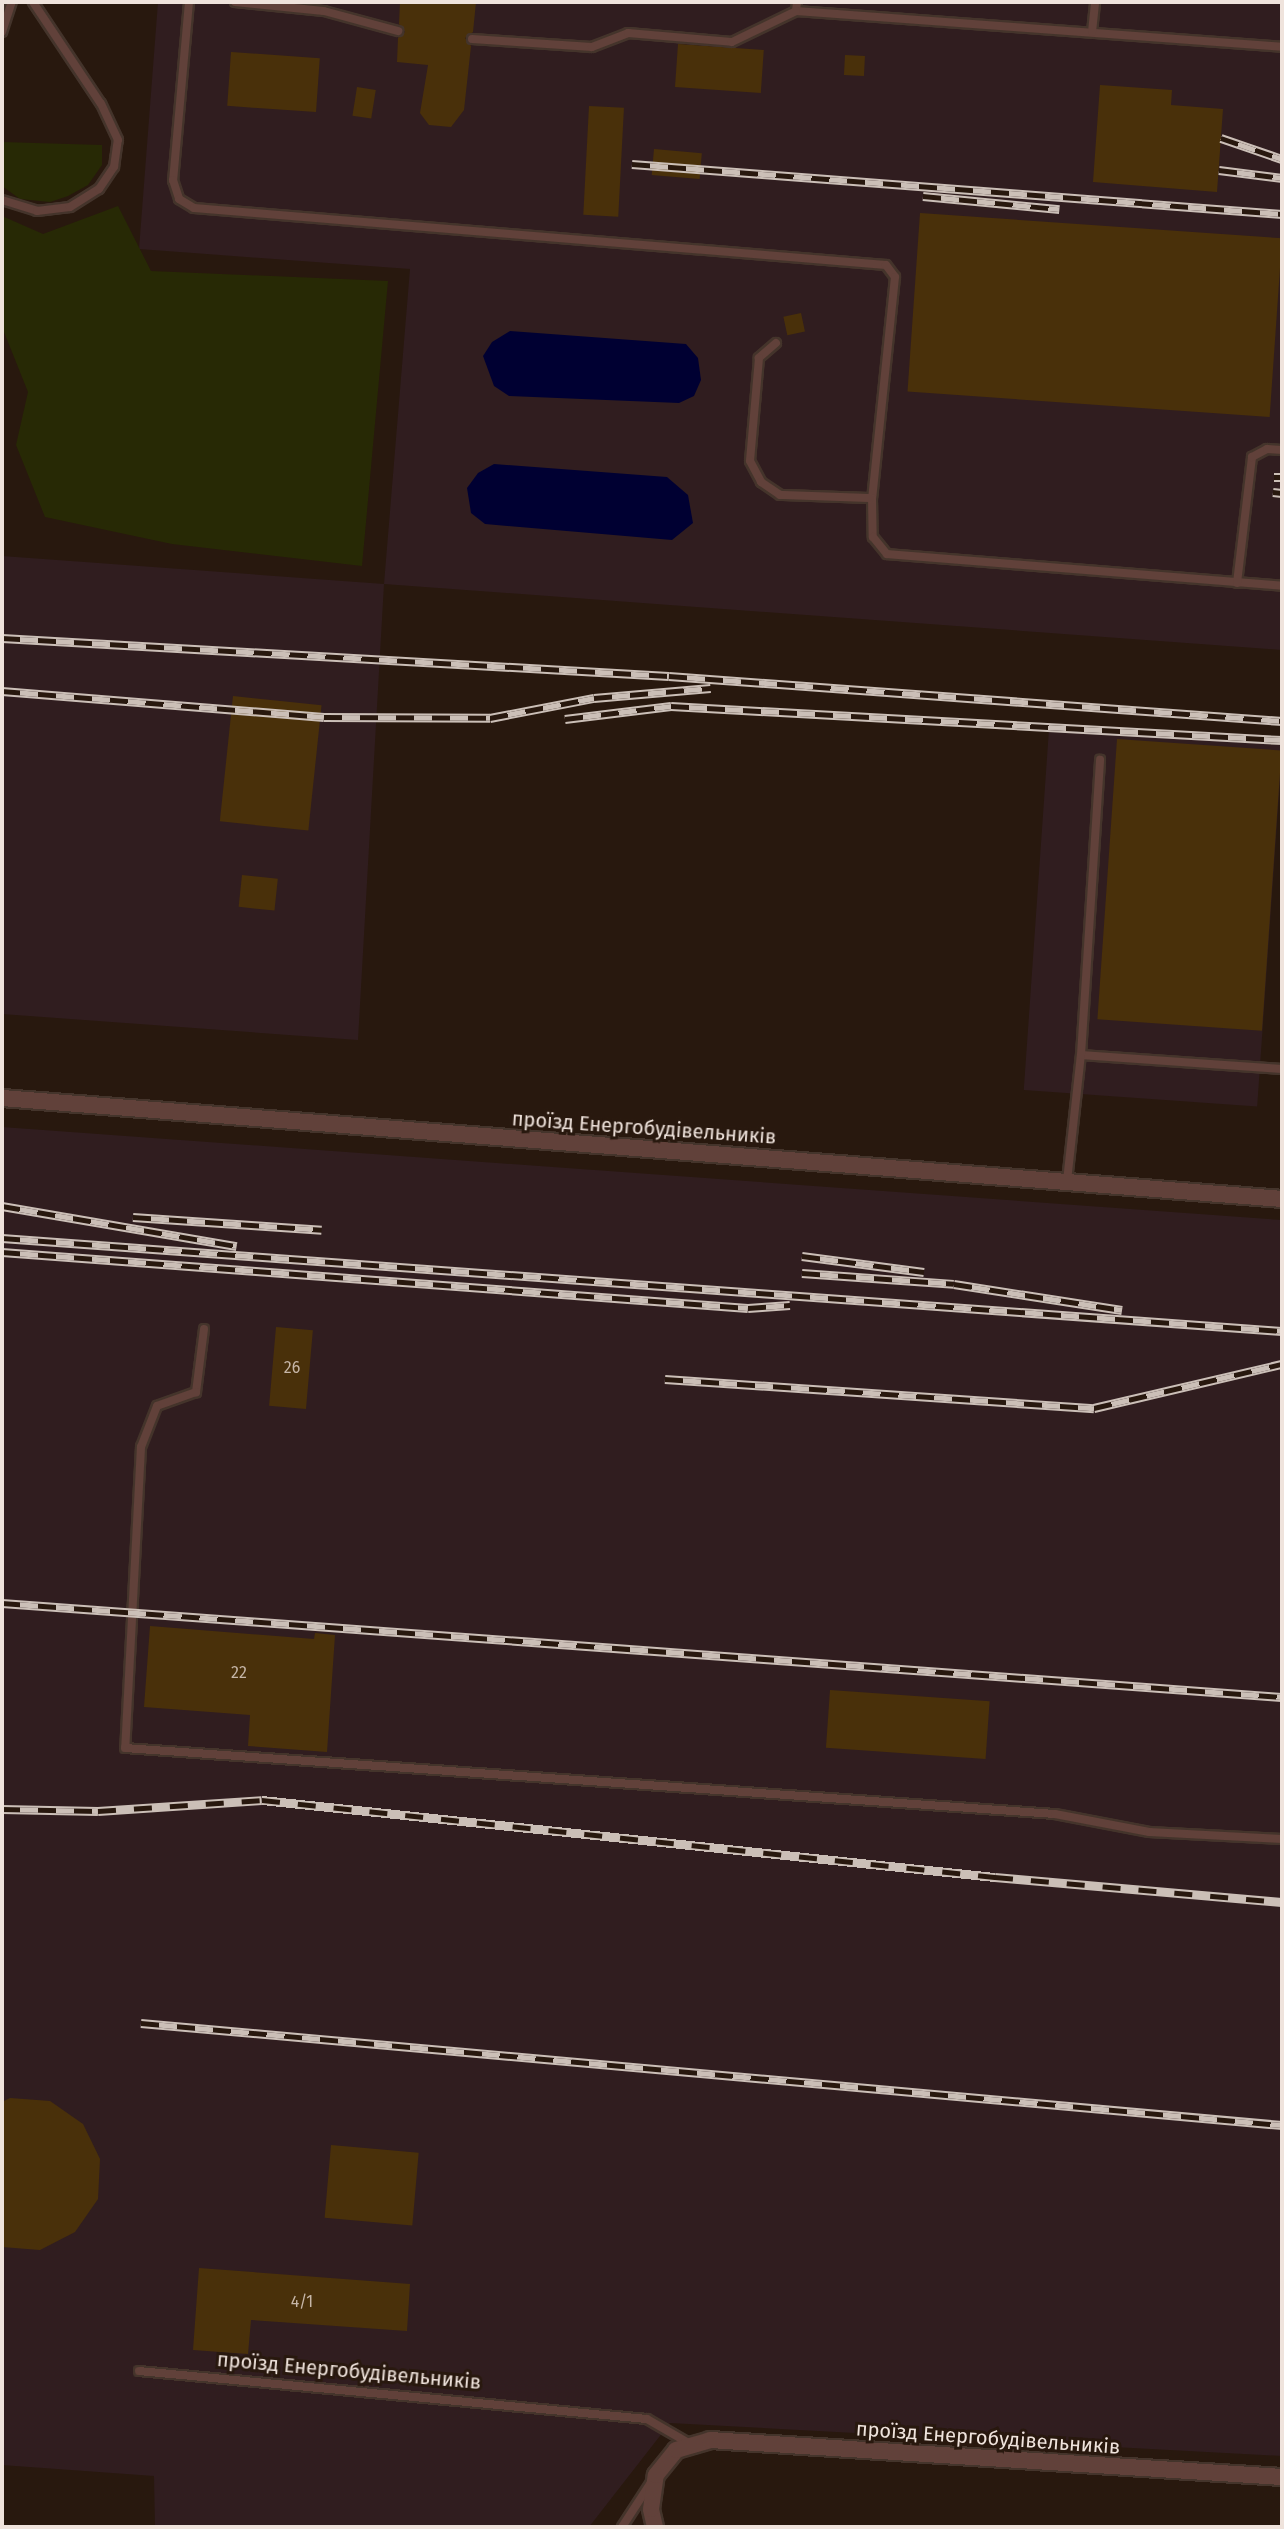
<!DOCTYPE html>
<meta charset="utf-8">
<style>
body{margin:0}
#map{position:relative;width:1284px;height:2529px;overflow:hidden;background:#28180e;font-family:"Fira Sans",sans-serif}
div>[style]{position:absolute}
.industrial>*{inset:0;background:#301d1f;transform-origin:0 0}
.green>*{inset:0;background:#272905}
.water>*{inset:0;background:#000032}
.building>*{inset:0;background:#49300a;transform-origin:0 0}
.roads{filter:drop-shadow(2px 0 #44342b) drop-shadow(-2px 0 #44342b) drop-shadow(0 2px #44342b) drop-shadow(0 -2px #44342b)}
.service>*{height:8px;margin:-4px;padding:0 4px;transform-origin:4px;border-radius:4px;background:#61413a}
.minor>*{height:16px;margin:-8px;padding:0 8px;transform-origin:8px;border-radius:8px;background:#61413a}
.rail>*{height:9px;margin-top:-4.5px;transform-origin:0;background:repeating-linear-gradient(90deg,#28180e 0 18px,#cbbfb7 0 36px);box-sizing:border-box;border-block:2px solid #cbbfb7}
span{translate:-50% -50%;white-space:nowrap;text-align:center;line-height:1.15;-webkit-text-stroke:6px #28180e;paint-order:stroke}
.number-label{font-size:16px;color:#c6b6a8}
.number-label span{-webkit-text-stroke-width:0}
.street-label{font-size:20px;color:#efe3dc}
.frame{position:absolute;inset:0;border:4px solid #efe3dc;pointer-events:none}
</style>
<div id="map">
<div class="industrial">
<i style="clip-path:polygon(158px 2px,1282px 2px,1282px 650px,384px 584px,358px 1040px,2px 1014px,2px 556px,384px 584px,410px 269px,139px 249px)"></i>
<i style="left:1049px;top:729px;width:234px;height:362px;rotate:4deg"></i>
<i style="clip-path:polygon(2px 1127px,1282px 1220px,1282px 2456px,670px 2423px,589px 2527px,155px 2527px,154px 2476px,2px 2465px)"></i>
</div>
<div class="green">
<i style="clip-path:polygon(2px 142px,102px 145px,102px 165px,88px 185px,68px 196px,50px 202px,20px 199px,2px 186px)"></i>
<i style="clip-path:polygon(118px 206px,151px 271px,388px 281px,362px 566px,172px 544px,45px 517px,16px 445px,28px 392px,2px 327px,2px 216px,43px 234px)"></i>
</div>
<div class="water">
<i style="clip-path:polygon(510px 331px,686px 344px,698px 358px,701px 380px,694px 396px,679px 403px,509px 396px,494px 386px,483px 356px,492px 342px)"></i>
<i style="clip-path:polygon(494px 464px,667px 477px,688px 495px,693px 523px,672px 540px,485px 524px,471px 513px,467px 488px,478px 473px)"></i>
</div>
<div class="building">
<i style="clip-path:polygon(400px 2px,476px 2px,473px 32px,465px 38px,471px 46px,464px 110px,451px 127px,429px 125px,420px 113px,428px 65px,397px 62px,398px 38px,405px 32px,399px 24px)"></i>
<i style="left:678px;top:44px;width:86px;height:43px;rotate:4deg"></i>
<i style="left:231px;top:52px;width:89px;height:54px;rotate:4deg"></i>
<i style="left:845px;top:55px;width:20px;height:20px;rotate:3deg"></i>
<i style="clip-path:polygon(1100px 85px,1172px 90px,1171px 105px,1223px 109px,1217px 192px,1093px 182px)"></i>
<i style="left:357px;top:87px;width:19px;height:29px;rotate:9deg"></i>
<i style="left:589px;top:106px;width:35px;height:109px;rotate:3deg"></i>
<i style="left:654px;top:149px;width:48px;height:26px;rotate:5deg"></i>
<i style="left:920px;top:213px;width:363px;height:179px;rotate:4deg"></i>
<i style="left:801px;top:313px;width:19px;height:18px;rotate:78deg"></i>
<i style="left:233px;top:696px;width:89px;height:126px;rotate:6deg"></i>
<i style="left:1117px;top:739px;width:165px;height:281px;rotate:4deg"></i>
<i style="left:242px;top:875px;width:36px;height:32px;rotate:6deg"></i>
<i style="left:276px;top:1327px;width:37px;height:79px;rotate:5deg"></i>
<i style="clip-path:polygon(150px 1626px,314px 1639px,315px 1633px,335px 1635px,327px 1752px,248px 1746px,250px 1715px,144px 1707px)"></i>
<i style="left:830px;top:1690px;width:160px;height:58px;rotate:4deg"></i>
<i style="clip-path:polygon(10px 2098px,50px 2101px,83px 2124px,100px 2159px,98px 2199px,75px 2232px,40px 2250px,2px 2247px,2px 2102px)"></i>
<i style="left:331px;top:2145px;width:88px;height:73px;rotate:5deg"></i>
<i style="clip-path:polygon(199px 2268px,410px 2284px,407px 2331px,251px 2320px,248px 2354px,193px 2350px)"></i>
</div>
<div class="roads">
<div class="service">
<i style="left:189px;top:2px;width:179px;rotate:95.1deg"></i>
<i style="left:173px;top:180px;width:20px;rotate:72deg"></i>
<i style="left:179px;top:199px;width:17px;rotate:31deg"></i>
<i style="left:194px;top:208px;width:694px;rotate:4.71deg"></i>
<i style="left:886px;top:265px;width:15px;rotate:53deg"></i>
<i style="left:895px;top:277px;width:222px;rotate:95.9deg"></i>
<i style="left:872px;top:498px;width:39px;rotate:89deg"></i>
<i style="left:873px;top:537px;width:22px;rotate:51deg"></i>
<i style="left:887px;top:554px;width:396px;rotate:4.6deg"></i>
<i style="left:235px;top:2px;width:89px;rotate:5.8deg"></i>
<i style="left:324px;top:11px;width:77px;rotate:15.1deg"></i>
<i style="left:797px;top:2px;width:9px;rotate:96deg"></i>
<i style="left:796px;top:11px;width:487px;rotate:4.2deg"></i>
<i style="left:2px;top:32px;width:32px;rotate:-72deg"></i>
<i style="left:1092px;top:32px;width:30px;rotate:-84deg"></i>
<i style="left:472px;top:39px;width:120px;rotate:3.8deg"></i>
<i style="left:592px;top:47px;width:39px;rotate:-21deg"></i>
<i style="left:628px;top:33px;width:104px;rotate:4.9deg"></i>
<i style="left:732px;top:42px;width:71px;rotate:-25.8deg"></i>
<i style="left:2px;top:200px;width:37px;rotate:17deg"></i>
<i style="left:37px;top:211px;width:33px;rotate:-7deg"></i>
<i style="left:70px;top:207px;width:34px;rotate:-32deg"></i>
<i style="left:99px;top:189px;width:27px;rotate:-56deg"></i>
<i style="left:114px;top:167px;width:27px;rotate:-82deg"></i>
<i style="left:118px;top:140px;width:40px;rotate:-115deg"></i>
<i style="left:101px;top:104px;width:123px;rotate:-123.7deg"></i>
<i style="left:776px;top:343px;width:23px;rotate:139deg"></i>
<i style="left:759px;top:358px;width:103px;rotate:95deg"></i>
<i style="left:750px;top:461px;width:24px;rotate:62deg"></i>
<i style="left:761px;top:482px;width:23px;rotate:34deg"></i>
<i style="left:780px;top:495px;width:92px;rotate:1.9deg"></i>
<i style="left:1237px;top:583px;width:127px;rotate:-83.2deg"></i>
<i style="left:1252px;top:457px;width:17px;rotate:-28deg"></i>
<i style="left:1267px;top:449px;width:15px;rotate:4deg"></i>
<i style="left:1081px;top:1055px;width:201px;rotate:4deg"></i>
<i style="left:1067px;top:1181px;width:127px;rotate:-83.7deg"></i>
<i style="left:1081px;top:1055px;width:296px;rotate:-86.3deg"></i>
<i style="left:204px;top:1329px;width:64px;rotate:97.2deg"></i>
<i style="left:196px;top:1392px;width:41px;rotate:160.3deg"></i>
<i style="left:157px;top:1406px;width:44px;rotate:111.3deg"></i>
<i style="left:141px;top:1447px;width:301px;rotate:93deg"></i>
<i style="left:125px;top:1748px;width:932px;rotate:4.06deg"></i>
<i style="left:1055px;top:1814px;width:96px;rotate:10.8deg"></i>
<i style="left:1149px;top:1832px;width:133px;rotate:3deg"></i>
<i style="left:139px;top:2371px;width:510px;rotate:5.4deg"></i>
<i style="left:647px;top:2419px;width:52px;rotate:30deg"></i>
<i style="left:622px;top:2527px;width:51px;rotate:-56.9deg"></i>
</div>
<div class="minor">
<i style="left:2px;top:1098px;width:1284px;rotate:4.51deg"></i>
<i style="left:655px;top:2527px;width:18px;rotate:-103deg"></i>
<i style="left:651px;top:2509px;width:34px;rotate:-82deg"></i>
<i style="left:656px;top:2475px;width:32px;rotate:-51deg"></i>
<i style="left:676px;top:2450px;width:35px;rotate:-16deg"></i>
<i style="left:710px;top:2440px;width:573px;rotate:3.7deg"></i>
</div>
</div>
<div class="rail">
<i style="left:1221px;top:138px;width:65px;rotate:19deg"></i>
<i style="left:632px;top:164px;width:652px;rotate:4.4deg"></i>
<i style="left:1219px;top:170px;width:64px;rotate:7.2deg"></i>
<i style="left:923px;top:196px;width:137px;rotate:5.5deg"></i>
<i style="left:1274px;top:477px;width:8px"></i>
<i style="left:1273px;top:492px;width:9px;rotate:6deg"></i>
<i style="left:2px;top:638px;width:668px;rotate:3.26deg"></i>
<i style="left:669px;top:676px;width:615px;rotate:4.2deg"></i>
<i style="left:2px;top:691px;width:323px;rotate:4.6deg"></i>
<i style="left:324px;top:717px;width:166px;rotate:0.3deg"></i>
<i style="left:490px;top:718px;width:106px;rotate:-10.9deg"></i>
<i style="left:594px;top:698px;width:117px;rotate:-4.9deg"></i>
<i style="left:565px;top:719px;width:107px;rotate:-7deg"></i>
<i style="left:671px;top:706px;width:612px;rotate:3.19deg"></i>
<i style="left:2px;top:1206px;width:238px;rotate:9.7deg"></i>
<i style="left:133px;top:1217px;width:189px;rotate:3.9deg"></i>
<i style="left:2px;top:1238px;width:1283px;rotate:4.16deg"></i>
<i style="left:2px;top:1252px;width:748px;rotate:4.29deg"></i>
<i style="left:748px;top:1308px;width:42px;rotate:-4.1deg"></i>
<i style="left:802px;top:1256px;width:123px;rotate:7.5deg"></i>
<i style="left:802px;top:1273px;width:152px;rotate:4.1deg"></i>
<i style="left:954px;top:1284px;width:170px;rotate:8.8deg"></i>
<i style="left:665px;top:1379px;width:430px;rotate:3.9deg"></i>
<i style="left:1094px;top:1408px;width:193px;rotate:-13.2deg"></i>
<i style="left:2px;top:1603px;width:1283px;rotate:4.2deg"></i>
<i style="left:2px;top:1809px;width:96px;rotate:1.2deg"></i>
<i style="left:98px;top:1811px;width:164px;rotate:-3.8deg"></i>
<i style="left:262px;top:1800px;width:737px;rotate:6deg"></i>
<i style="left:995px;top:1877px;width:288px;rotate:5deg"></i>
<i style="left:141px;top:2023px;width:1146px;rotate:5.11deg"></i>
</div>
<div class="number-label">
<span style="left:292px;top:1368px">26</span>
<span style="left:239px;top:1673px">22</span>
<span style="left:302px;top:2302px">4/1</span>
</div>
<div class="street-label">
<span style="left:644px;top:1128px;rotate:4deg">проїзд Енергобудівельників</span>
<span style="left:349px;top:2371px;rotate:5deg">проїзд Енергобудівельників</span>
<span style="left:988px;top:2438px;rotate:4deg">проїзд Енергобудівельників</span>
</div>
<div class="frame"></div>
</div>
